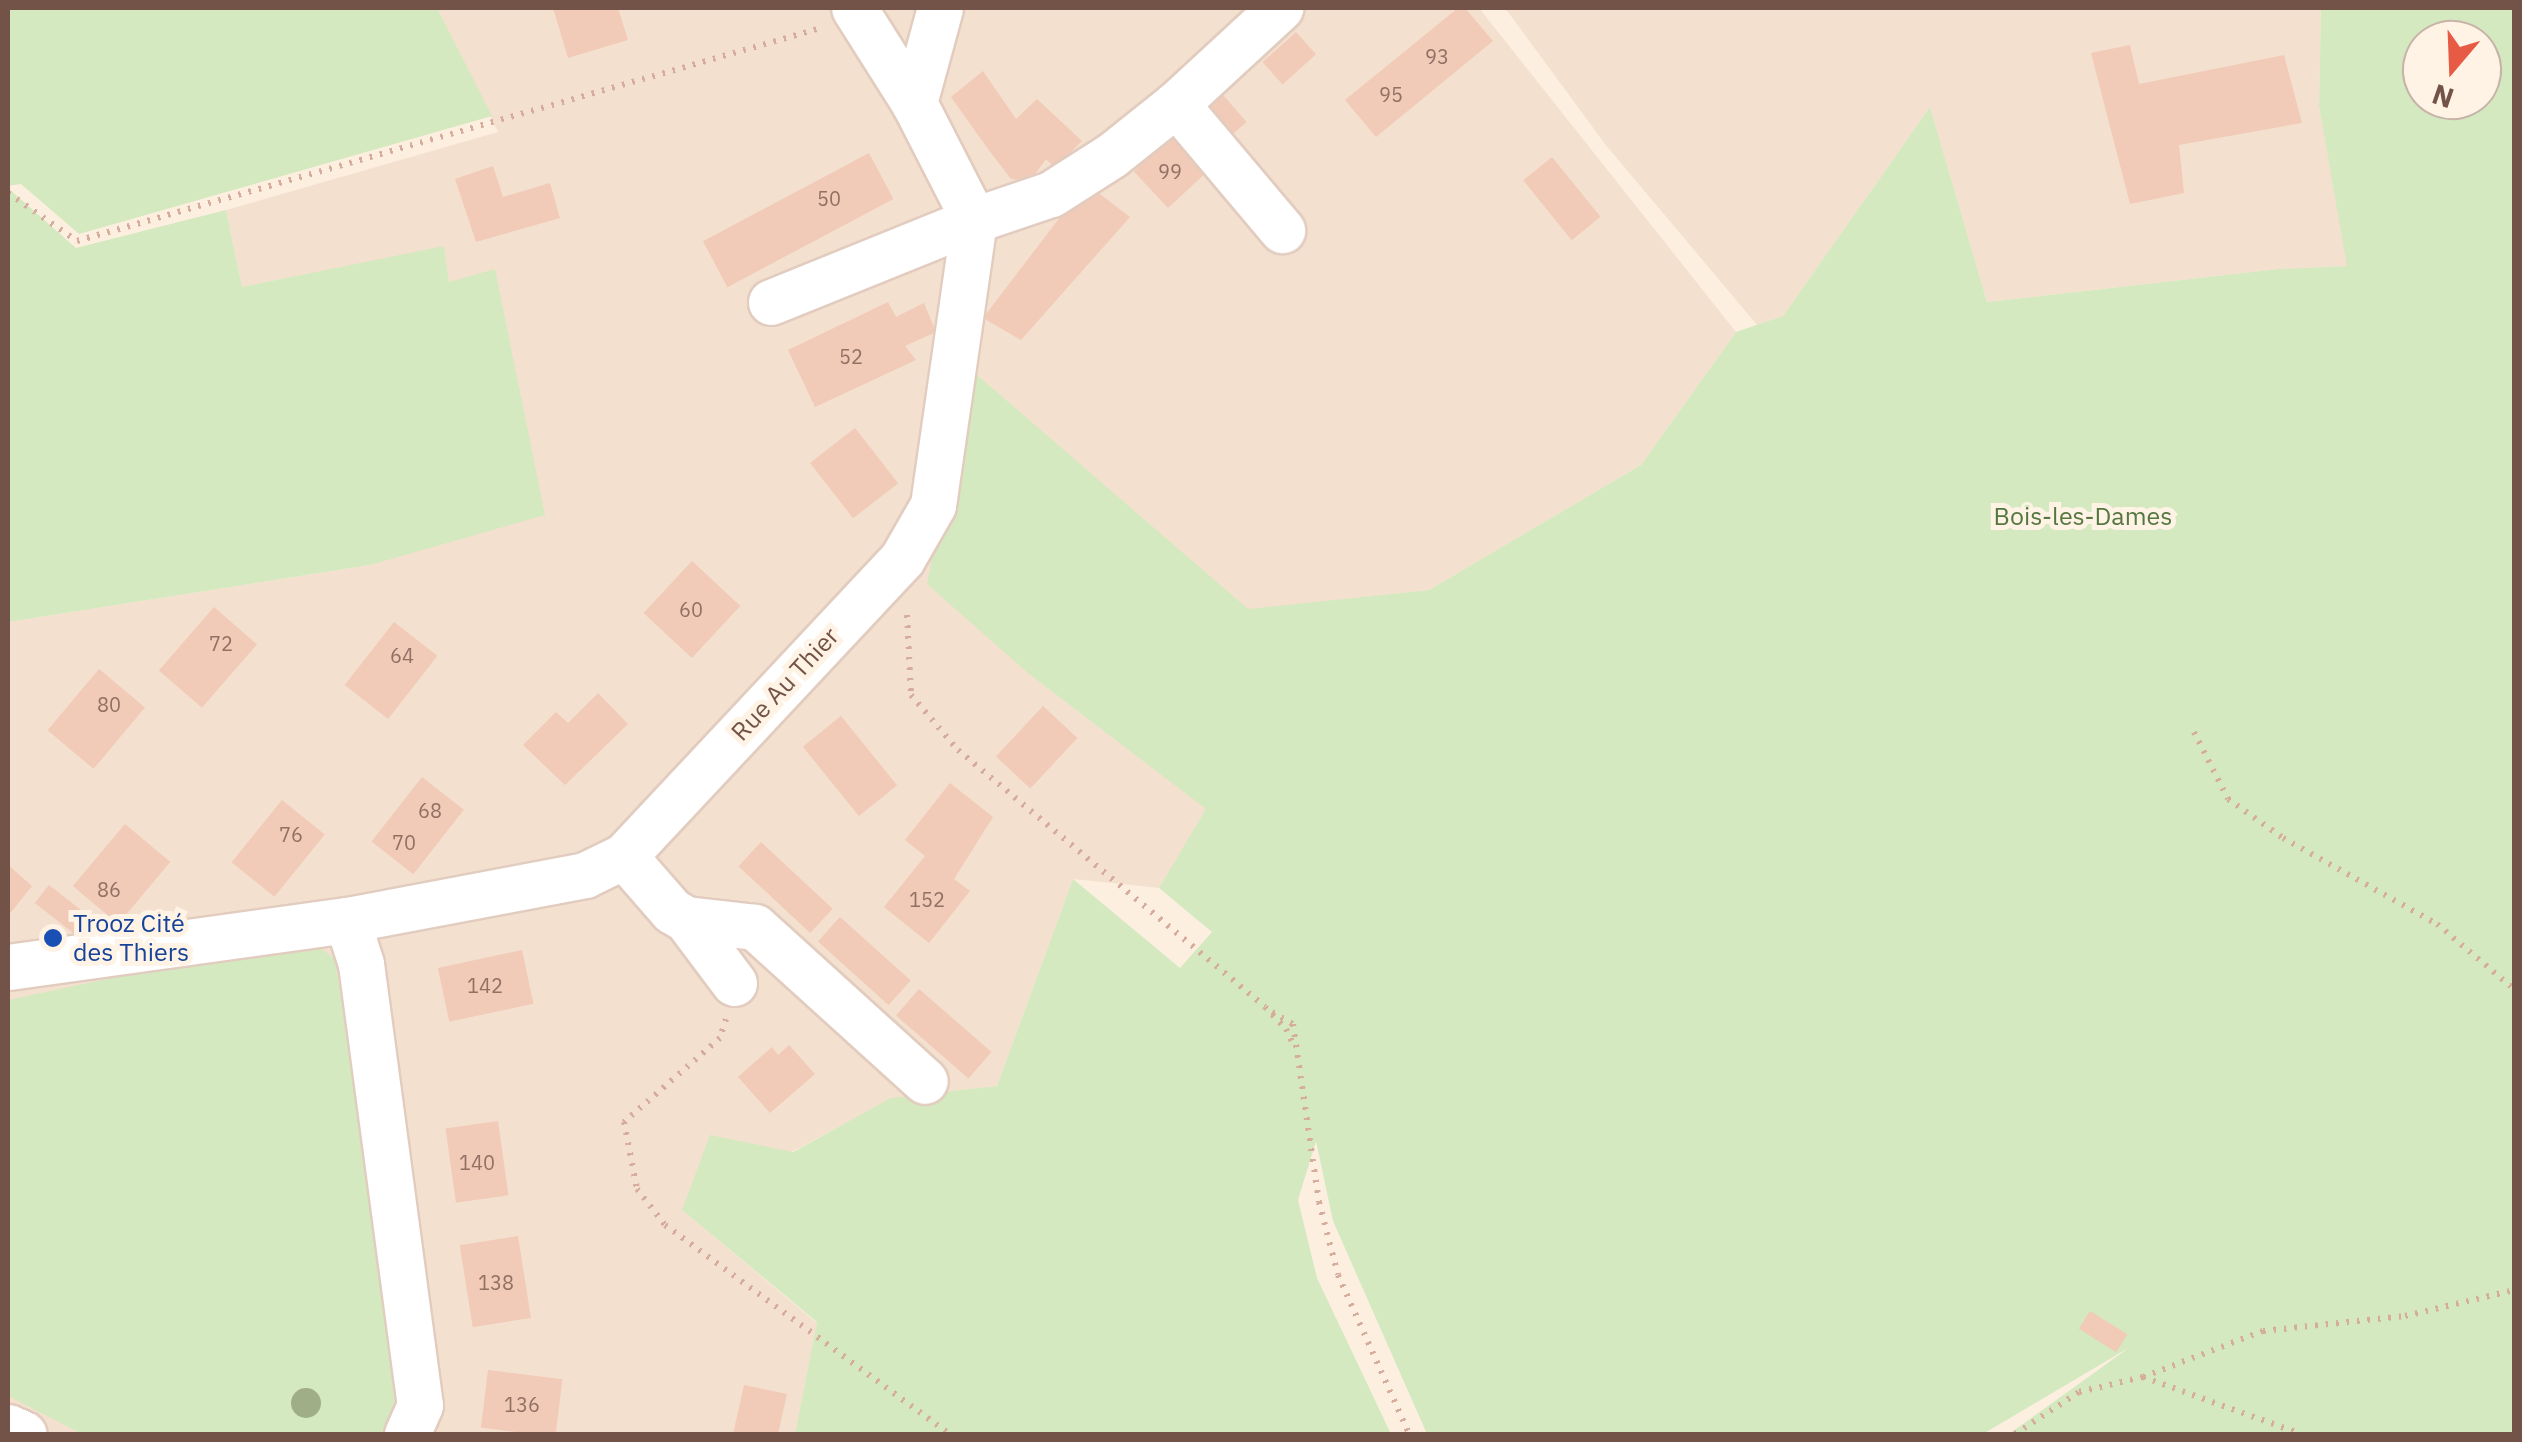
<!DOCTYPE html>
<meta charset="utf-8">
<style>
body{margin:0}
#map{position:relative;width:2522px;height:1442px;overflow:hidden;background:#fcefe0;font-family:"IBM Plex Sans",sans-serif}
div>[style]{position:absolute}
.residential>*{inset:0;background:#f4e0cf}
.green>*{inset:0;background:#d4e9bf}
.building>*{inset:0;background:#f1cab8;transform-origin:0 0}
.path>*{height:6px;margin-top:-3px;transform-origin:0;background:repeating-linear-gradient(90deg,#d6ad9c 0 2.5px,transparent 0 10.5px)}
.roads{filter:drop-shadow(2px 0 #e2ccbf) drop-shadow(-2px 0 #e2ccbf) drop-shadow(0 2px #e2ccbf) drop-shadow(0 -2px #e2ccbf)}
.minor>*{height:45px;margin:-22.5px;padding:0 22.5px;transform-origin:22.5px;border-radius:22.5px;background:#fff}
.trees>*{width:30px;height:30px;margin:-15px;border-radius:50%;background:#a0ae88}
.dots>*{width:28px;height:28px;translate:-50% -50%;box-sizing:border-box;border:5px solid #fff3e6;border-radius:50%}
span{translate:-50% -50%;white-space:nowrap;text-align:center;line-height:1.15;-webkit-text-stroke:10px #fff3e6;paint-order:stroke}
.number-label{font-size:20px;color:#927164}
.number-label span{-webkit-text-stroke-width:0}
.park-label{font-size:25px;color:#557840}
.street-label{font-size:25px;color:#735348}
.transit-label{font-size:25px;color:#164399}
.left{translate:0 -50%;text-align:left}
.frame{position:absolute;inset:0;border:10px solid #735348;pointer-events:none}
.north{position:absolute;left:2402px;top:20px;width:100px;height:100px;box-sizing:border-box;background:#fff3e6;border:2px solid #c7b3a7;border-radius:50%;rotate:199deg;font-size:28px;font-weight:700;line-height:40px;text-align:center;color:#735348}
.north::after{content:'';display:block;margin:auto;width:35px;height:45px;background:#e75a44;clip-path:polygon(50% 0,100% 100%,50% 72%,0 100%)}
</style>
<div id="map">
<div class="residential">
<i style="clip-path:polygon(437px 8px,1479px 8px,1736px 332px,1641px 465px,1429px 590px,1248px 610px,970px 369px,1029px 674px,1207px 809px,1159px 888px,1073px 879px,997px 1086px,891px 1099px,682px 1210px,817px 1323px,795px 1434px,8px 1434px,8px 622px,370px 565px,449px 283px,444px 247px,242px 287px,226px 210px,498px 132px)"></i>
<i style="clip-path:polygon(1505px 8px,2321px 8px,2319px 106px,2348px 266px,2278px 269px,1987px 302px,1930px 107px,1783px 316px,1757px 325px,1605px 144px)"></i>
</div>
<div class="green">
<i style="clip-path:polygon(8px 8px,437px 8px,492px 116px,79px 234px,21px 184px,8px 186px)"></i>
<i style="clip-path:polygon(evenodd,2321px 8px,2514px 8px,2514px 1434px,2009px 1434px,2130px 1347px,1983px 1434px,1427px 1434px,1333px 1221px,1316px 1141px,1298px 1200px,1317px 1278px,1391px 1434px,795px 1434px,817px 1322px,682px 1210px,710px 1135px,793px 1152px,891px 1098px,997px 1086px,1073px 879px,1180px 968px,1212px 932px,1159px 888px,1206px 809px,1029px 674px,927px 584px,969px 368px,1248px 609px,1429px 590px,1641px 465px,1736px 332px,1783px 316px,1930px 107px,1987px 302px,2278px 269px,2347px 266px,2319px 106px,2321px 8px,2422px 40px,2482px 40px,2482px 100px,2422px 100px,2422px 40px)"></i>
<i style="clip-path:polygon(8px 188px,76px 248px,226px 210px,242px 287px,444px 246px,449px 282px,495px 269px,545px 515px,370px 565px,8px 622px)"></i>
<i style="clip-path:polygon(314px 943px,335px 959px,401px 1372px,396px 1420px,388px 1434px,82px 1434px,8px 1396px,8px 1000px,268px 945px)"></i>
</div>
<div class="building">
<i style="clip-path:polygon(553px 8px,618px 8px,628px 40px,568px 58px)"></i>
<i style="clip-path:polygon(1458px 8px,1465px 8px,1493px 41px,1376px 137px,1345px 100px)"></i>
<i style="left:1296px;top:32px;width:30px;height:45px;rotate:48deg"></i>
<i style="clip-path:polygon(2130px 45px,2139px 84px,2284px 55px,2302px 123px,2179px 145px,2184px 193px,2130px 204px,2091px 53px)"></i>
<i style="clip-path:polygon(983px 71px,1016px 119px,1037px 99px,1082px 141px,1055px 168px,1046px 159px,1030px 181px,1011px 179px,988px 149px,951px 97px)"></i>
<i style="left:1217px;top:88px;width:45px;height:24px;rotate:49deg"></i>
<i style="left:1172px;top:136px;width:50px;height:52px;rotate:47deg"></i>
<i style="left:869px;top:153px;width:52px;height:188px;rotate:62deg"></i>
<i style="left:1552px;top:157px;width:77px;height:37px;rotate:51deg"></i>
<i style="clip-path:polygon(493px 166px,503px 197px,550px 183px,560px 218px,476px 242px,455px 179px)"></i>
<i style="clip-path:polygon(1092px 188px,1130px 217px,1021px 340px,983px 318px,1064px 212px)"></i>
<i style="clip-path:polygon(888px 302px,896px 317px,924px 303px,936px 332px,905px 346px,916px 360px,815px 407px,788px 350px)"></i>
<i style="left:855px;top:428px;width:70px;height:57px;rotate:52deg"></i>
<i style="left:692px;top:561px;width:66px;height:71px;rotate:43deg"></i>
<i style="left:214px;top:607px;width:57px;height:84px;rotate:41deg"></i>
<i style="left:394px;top:622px;width:55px;height:80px;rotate:38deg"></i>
<i style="left:99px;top:669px;width:60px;height:80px;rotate:40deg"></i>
<i style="clip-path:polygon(598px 693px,628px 724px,565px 785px,523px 745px,556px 712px,568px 723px)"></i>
<i style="left:1043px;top:706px;width:47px;height:69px;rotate:43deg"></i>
<i style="left:841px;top:716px;width:89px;height:49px;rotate:51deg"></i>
<i style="left:422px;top:777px;width:53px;height:82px;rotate:38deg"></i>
<i style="clip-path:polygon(950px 783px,993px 817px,954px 879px,970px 891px,929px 943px,884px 907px,925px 856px,905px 840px)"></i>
<i style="left:282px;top:800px;width:55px;height:80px;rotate:39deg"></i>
<i style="left:125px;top:824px;width:59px;height:81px;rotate:40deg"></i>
<i style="left:761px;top:842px;width:98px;height:33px;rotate:43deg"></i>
<i style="clip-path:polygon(8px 865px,32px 886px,8px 916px)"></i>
<i style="left:49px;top:885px;width:56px;height:23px;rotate:38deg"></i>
<i style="left:840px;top:917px;width:95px;height:33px;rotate:42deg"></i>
<i style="left:522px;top:950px;width:55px;height:86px;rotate:78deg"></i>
<i style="left:919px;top:989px;width:96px;height:35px;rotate:41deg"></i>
<i style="clip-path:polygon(789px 1045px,815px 1074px,770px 1113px,738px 1077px,772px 1047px,778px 1055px)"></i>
<i style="left:498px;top:1121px;width:75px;height:53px;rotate:82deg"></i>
<i style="left:518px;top:1236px;width:83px;height:59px;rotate:81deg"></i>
<i style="left:2090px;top:1311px;width:44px;height:21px;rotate:32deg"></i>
<i style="left:488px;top:1370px;width:75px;height:58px;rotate:7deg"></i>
<i style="clip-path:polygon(744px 1385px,787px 1394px,778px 1434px,733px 1434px)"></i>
</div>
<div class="path">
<i style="left:8px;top:193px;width:84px;rotate:34.8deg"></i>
<i style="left:77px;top:241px;width:774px;rotate:-15.98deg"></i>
<i style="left:907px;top:615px;width:80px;rotate:87.1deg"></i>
<i style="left:911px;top:695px;width:72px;rotate:49.5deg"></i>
<i style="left:958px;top:750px;width:400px;rotate:39.9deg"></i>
<i style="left:1265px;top:1007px;width:30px;rotate:46deg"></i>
<i style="left:1286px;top:1029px;width:21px;rotate:65deg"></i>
<i style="left:2194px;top:732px;width:75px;rotate:63.1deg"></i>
<i style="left:2228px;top:799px;width:67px;rotate:35.3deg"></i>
<i style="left:2283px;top:838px;width:176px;rotate:29.2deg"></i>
<i style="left:2437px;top:924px;width:101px;rotate:40.2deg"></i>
<i style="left:1272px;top:1012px;width:24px;rotate:30deg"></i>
<i style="left:1293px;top:1024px;width:180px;rotate:81.7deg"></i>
<i style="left:1319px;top:1202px;width:75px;rotate:75.4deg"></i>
<i style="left:1338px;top:1275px;width:174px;rotate:65.9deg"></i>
<i style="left:726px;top:1019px;width:20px;rotate:108deg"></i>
<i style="left:720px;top:1038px;width:128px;rotate:138.8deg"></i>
<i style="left:624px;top:1122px;width:68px;rotate:79deg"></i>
<i style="left:637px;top:1189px;width:46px;rotate:52.1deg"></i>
<i style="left:665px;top:1225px;width:353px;rotate:36.3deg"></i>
<i style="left:2143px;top:1377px;width:129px;rotate:-21deg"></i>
<i style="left:2263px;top:1331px;width:143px;rotate:-6deg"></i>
<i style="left:2405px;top:1316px;width:112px;rotate:-13.4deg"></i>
<i style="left:2015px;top:1434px;width:77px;rotate:-33.3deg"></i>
<i style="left:2079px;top:1392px;width:66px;rotate:-13.2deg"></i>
<i style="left:2143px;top:1377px;width:168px;rotate:19.8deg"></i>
</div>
<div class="roads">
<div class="minor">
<i style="left:914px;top:103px;width:98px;rotate:-74.7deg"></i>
<i style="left:1176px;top:104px;width:165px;rotate:49.9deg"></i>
<i style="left:771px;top:302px;width:219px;rotate:-22deg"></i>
<i style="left:974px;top:220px;width:81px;rotate:-18.7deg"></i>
<i style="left:1051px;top:194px;width:72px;rotate:-32.6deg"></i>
<i style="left:1112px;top:155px;width:82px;rotate:-38.6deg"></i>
<i style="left:1176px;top:104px;width:142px;rotate:-42.7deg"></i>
<i style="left:624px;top:856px;width:73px;rotate:48.9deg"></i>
<i style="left:672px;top:911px;width:16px;rotate:30deg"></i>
<i style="left:686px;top:919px;width:80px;rotate:53.1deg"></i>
<i style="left:686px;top:919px;width:69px;rotate:6.6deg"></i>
<i style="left:755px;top:927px;width:229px;rotate:42.2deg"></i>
<i style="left:347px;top:920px;width:46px;rotate:72.3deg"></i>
<i style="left:361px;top:964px;width:445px;rotate:82.4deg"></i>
<i style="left:420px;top:1405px;width:32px;rotate:114deg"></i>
<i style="left:8px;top:967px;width:342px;rotate:-7.9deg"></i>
<i style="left:347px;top:920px;width:242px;rotate:-10.7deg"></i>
<i style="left:585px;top:875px;width:43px;rotate:-26deg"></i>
<i style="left:624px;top:856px;width:407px;rotate:-46.9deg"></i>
<i style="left:902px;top:559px;width:62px;rotate:-60.1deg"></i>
<i style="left:933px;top:505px;width:288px;rotate:-81.8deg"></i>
<i style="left:974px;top:220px;width:131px;rotate:-117.1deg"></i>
<i style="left:914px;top:103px;width:112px;rotate:-122.3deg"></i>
<i style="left:8px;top:1427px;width:17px;rotate:24deg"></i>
</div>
</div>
<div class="trees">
<i style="left:306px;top:1403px"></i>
</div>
<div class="dots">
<i style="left:53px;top:938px;background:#1a4fb4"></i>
</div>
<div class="number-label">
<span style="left:1437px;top:56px">93</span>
<span style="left:1391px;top:94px">95</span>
<span style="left:1170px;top:171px">99</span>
<span style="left:829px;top:198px">50</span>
<span style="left:851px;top:356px">52</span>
<span style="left:691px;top:609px">60</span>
<span style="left:221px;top:643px">72</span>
<span style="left:402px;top:655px">64</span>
<span style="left:109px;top:704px">80</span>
<span style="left:430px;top:810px">68</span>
<span style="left:291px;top:834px">76</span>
<span style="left:404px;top:842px">70</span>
<span style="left:109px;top:889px">86</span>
<span style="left:927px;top:899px">152</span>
<span style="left:485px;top:985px">142</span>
<span style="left:477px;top:1162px">140</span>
<span style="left:496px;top:1282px">138</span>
<span style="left:522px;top:1404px">136</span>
</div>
<div class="park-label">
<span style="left:2083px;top:516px">Bois-les-Dames</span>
</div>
<div class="street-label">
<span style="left:785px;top:684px;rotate:-47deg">Rue Au Thier</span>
</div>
<div class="transit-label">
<span class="left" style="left:73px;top:938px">Trooz Cité<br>des Thiers</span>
</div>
<div class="frame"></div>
<div class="north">N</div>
</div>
